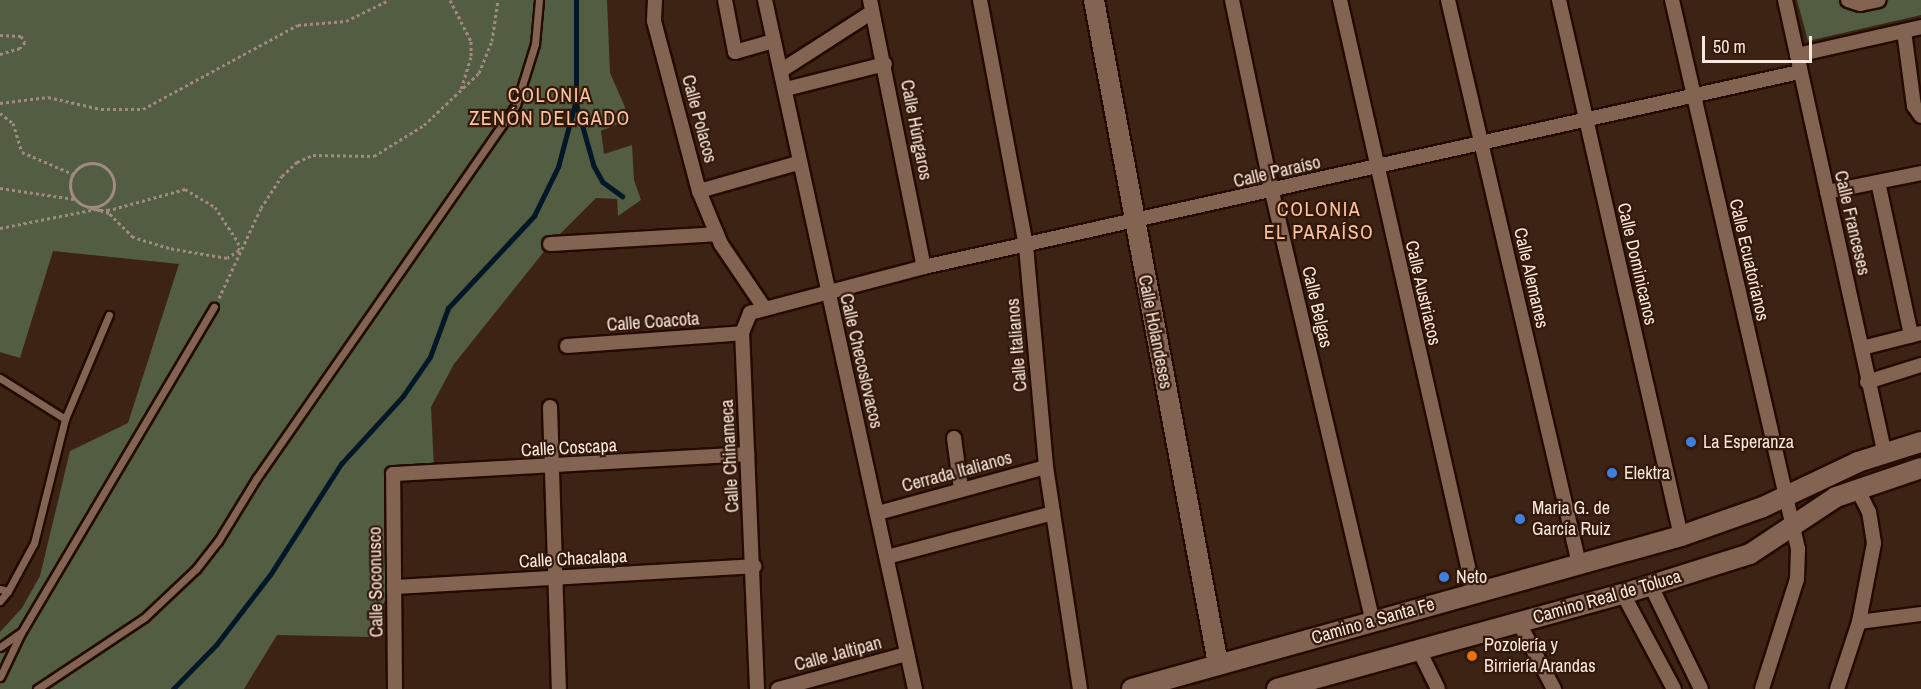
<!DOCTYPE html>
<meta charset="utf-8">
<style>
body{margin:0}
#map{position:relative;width:1921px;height:689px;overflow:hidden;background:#3d2313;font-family:"Archivo Narrow",sans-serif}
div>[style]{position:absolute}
.forest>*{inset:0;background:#525d42}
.stream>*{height:4.5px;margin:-2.25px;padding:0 2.25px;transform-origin:2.25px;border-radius:2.25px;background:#021728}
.path>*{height:3px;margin-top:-1.5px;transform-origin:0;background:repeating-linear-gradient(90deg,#a08b7e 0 3px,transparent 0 6px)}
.path>.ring{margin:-1.5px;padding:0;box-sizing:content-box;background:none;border:3px solid #a08b7e;border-radius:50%}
.roads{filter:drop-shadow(2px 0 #230b00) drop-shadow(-2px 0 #230b00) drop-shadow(0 2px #230b00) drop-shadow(0 -2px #230b00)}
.lane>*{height:7px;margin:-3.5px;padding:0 3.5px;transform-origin:3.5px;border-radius:3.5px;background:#836352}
.street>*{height:14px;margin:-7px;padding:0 7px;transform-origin:7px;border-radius:7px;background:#836352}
.secondary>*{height:20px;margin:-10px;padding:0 10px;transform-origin:10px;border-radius:10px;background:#836352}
.dots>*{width:16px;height:16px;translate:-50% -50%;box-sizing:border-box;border:3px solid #33190a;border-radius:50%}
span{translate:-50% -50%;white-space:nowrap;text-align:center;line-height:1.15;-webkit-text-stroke:4.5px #33190a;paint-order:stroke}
.street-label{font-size:18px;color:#fae8de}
.poi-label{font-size:18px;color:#fae8de}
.left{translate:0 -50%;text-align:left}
.neighbourhood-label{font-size:20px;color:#fcc3a1;letter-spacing:1.5px}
.scale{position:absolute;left:1702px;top:36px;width:110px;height:27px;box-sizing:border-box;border:3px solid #fae8de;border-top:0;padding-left:8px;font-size:18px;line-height:21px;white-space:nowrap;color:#fae8de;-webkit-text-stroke:4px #33190a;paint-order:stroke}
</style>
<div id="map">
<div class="forest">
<i style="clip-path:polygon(0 0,607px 0,610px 73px,625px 107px,625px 121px,601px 131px,604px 154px,632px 145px,634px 180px,641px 200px,618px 216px,617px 199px,596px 198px,550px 244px,454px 364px,431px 407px,434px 468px,389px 471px,387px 595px,371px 637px,277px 635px,244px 689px,0 689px,0 632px,22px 608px,40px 576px,70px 451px,128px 423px,179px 264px,53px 251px,20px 358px,0 352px)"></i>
<i style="clip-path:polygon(1797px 0,1841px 0,1844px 9px,1890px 0,1921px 0,1921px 15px,1808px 41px)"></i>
</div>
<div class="stream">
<i style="left:576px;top:102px;width:66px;rotate:74.3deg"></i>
<i style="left:594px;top:166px;width:18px;rotate:61deg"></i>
<i style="left:603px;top:182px;width:24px;rotate:36deg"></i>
<i style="left:173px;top:689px;width:62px;rotate:-45.7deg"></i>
<i style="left:216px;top:645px;width:88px;rotate:-52.4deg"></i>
<i style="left:270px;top:575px;width:132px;rotate:-57.4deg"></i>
<i style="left:341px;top:464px;width:92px;rotate:-47.6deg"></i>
<i style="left:403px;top:396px;width:47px;rotate:-55.3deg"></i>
<i style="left:430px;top:357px;width:52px;rotate:-69.8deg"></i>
<i style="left:448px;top:308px;width:126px;rotate:-46.9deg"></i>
<i style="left:534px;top:216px;width:55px;rotate:-63.9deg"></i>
<i style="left:558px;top:167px;width:69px;rotate:-75deg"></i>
<i style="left:576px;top:100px;width:100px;rotate:-90deg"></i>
</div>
<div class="path">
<i style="left:450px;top:0;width:46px;rotate:62.9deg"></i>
<i style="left:471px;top:41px;width:16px;rotate:90deg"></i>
<i style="left:471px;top:57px;width:34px;rotate:107deg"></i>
<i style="left:0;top:35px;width:21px;rotate:3deg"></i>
<i style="left:21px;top:36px;width:7px;rotate:56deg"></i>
<i style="left:25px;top:42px;width:8px;rotate:130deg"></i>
<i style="left:20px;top:48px;width:21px;rotate:163deg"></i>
<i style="left:0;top:103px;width:48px;rotate:-7.1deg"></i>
<i style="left:48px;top:97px;width:54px;rotate:12.8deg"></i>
<i style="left:101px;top:109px;width:42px"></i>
<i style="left:143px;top:109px;width:176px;rotate:-28.5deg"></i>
<i style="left:298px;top:25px;width:48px;rotate:-4.8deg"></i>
<i style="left:346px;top:21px;width:48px;rotate:-26deg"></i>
<i style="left:0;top:113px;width:16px;rotate:38deg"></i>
<i style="left:13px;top:123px;width:30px;rotate:73deg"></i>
<i style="left:22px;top:152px;width:56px;rotate:23.3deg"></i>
<i class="ring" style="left:70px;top:163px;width:41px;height:41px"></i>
<i style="left:0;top:188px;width:75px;rotate:8.5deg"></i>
<i style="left:0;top:228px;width:98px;rotate:-11.2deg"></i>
<i style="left:96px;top:209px;width:4px;rotate:14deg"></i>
<i style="left:100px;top:210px;width:7px"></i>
<i style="left:107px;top:210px;width:6px;rotate:-9deg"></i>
<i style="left:113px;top:209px;width:75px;rotate:-15.5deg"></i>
<i style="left:185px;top:189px;width:35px;rotate:31deg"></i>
<i style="left:215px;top:207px;width:42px;rotate:56.7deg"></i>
<i style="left:238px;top:242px;width:8px;rotate:83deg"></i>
<i style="left:239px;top:250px;width:14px;rotate:146deg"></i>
<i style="left:227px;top:258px;width:59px;rotate:-170.2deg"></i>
<i style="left:169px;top:248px;width:38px;rotate:-163deg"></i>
<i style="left:133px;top:237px;width:34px;rotate:-135deg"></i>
<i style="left:109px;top:213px;width:9px;rotate:-162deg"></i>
<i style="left:100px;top:210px;width:13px;rotate:-167deg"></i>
<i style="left:219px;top:298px;width:99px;rotate:-65deg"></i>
<i style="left:261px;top:208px;width:38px;rotate:-57deg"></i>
<i style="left:282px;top:176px;width:21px;rotate:-43deg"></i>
<i style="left:297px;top:162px;width:17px;rotate:-24deg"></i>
<i style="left:313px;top:155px;width:61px;rotate:0.9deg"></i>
<i style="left:374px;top:156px;width:59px;rotate:-31.8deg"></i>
<i style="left:424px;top:125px;width:76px;rotate:-43.4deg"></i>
<i style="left:479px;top:73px;width:35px;rotate:-68deg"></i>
<i style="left:492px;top:41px;width:41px;rotate:-81.7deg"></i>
</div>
<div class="roads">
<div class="lane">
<i style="left:0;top:378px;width:77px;rotate:32.2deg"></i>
<i style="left:65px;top:419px;width:128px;rotate:104deg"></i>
<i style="left:34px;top:543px;width:55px;rotate:118.4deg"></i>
<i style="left:65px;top:419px;width:113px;rotate:-67.1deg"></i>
<i style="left:0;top:589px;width:8px;rotate:14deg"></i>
<i style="left:8px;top:591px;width:13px;rotate:129deg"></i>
<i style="left:0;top:647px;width:24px;rotate:-35deg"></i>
<i style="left:0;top:677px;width:49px;rotate:-64.5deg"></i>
<i style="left:21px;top:633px;width:379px;rotate:-59.4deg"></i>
<i style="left:37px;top:689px;width:128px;rotate:-33.6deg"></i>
<i style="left:144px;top:618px;width:71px;rotate:-43.3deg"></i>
<i style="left:196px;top:569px;width:36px;rotate:-52deg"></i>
<i style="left:218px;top:541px;width:73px;rotate:-58.5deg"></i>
<i style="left:256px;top:479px;width:455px;rotate:-55.2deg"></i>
<i style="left:516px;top:105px;width:64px;rotate:-72.7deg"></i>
<i style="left:535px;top:44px;width:44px;rotate:-84.8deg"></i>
</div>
<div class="street">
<i style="left:655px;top:0;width:21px;rotate:93deg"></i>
<i style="left:654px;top:21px;width:176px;rotate:75.2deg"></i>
<i style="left:699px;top:191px;width:57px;rotate:67.5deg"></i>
<i style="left:721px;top:244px;width:75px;rotate:55.9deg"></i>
<i style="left:725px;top:0;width:53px;rotate:79.1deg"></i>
<i style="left:735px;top:52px;width:40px;rotate:-16deg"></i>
<i style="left:765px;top:0;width:705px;rotate:77.72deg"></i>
<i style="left:870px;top:0;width:272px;rotate:78.6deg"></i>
<i style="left:980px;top:0;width:250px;rotate:79.4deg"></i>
<i style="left:1026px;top:246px;width:222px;rotate:84.8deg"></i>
<i style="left:1046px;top:467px;width:225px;rotate:81.3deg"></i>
<i style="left:1232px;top:0;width:196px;rotate:78.2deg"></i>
<i style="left:1272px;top:192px;width:441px;rotate:76.8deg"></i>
<i style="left:1340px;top:0;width:608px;rotate:77.27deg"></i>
<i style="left:1448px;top:0;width:579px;rotate:76.92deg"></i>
<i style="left:1559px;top:0;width:550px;rotate:77.18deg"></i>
<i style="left:1672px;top:0;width:563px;rotate:77.07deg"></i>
<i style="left:1798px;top:549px;width:30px;rotate:92deg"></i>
<i style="left:1797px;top:579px;width:115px;rotate:107.7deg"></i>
<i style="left:1785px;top:0;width:464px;rotate:77.6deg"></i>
<i style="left:1848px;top:0;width:13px;rotate:18deg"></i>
<i style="left:1860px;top:4px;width:19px;rotate:-12deg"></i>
<i style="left:1904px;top:31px;width:76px;rotate:82.4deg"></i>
<i style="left:1914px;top:106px;width:12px;rotate:55deg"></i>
<i style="left:1797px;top:55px;width:127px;rotate:-12.7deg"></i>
<i style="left:782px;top:70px;width:107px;rotate:-32.8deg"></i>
<i style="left:786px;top:89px;width:102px;rotate:-14.2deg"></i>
<i style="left:1878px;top:182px;width:157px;rotate:77.8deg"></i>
<i style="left:699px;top:191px;width:103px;rotate:-15.8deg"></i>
<i style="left:1827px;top:192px;width:96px;rotate:-11.4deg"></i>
<i style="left:550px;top:244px;width:167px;rotate:-3.4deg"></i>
<i style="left:567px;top:346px;width:175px;rotate:-4.2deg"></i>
<i style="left:1862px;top:348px;width:61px;rotate:-14.3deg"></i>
<i style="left:1867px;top:382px;width:57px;rotate:-17.5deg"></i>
<i style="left:550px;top:407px;width:282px;rotate:88.2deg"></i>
<i style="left:954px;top:438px;width:51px;rotate:82.2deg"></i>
<i style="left:878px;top:513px;width:174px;rotate:-15.3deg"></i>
<i style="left:887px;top:557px;width:172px;rotate:-14.8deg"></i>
<i style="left:1651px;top:586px;width:114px;rotate:64.1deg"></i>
<i style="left:394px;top:587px;width:361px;rotate:-3.3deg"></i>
<i style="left:1623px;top:594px;width:108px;rotate:61.8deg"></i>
<i style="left:1859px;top:622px;width:63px;rotate:-7.4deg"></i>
<i style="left:1519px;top:623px;width:75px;rotate:62.1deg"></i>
<i style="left:1419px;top:650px;width:43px;rotate:64deg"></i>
<i style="left:395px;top:689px;width:215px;rotate:-90.5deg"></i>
<i style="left:393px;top:474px;width:355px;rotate:-3.2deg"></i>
<i style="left:757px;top:689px;width:356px;rotate:-92.4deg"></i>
<i style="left:742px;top:333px;width:22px;rotate:-68deg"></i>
<i style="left:750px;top:313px;width:180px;rotate:-14.8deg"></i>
<i style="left:924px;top:267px;width:896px;rotate:-12.56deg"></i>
<i style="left:778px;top:689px;width:134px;rotate:-15.2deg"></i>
<i style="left:1837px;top:689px;width:71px;rotate:-71.8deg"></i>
<i style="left:1859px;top:622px;width:80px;rotate:-79.2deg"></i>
<i style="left:1874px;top:543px;width:31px;rotate:-99deg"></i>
<i style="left:1869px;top:512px;width:27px;rotate:-117deg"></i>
</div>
<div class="secondary">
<i style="left:1094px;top:0;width:675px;rotate:79.42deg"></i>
<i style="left:1132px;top:689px;width:570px;rotate:-15.57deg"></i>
<i style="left:1681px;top:536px;width:87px;rotate:-19.5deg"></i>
<i style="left:1763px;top:507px;width:105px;rotate:-25.3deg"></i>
<i style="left:1858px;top:462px;width:66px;rotate:-17.6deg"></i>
<i style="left:1277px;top:689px;width:359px;rotate:-15.4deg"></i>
<i style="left:1623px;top:594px;width:133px;rotate:-17.5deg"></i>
<i style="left:1750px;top:554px;width:103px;rotate:-33.5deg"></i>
<i style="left:1836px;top:497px;width:90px;rotate:-18.8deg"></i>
</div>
</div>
<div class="dots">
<i style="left:1691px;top:442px;background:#3f7fe0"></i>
<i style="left:1612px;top:473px;background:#3f7fe0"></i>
<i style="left:1520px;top:519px;background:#3f7fe0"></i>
<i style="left:1444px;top:577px;background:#3f7fe0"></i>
<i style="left:1472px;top:656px;background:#e8710a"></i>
</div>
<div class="street-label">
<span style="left:699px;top:119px;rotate:75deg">Calle Polacos</span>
<span style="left:916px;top:130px;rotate:79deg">Calle Húngaros</span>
<span style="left:1277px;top:172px;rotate:-13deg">Calle Paraíso</span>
<span style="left:1852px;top:223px;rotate:77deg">Calle Franceses</span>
<span style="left:1749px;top:260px;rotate:77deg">Calle Ecuatorianos</span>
<span style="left:1637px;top:264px;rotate:77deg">Calle Dominicanos</span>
<span style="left:1531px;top:278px;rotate:77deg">Calle Alemanes</span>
<span style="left:1423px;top:293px;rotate:77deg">Calle Austriacos</span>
<span style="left:1317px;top:307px;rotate:77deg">Calle Belgas</span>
<span style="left:653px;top:322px;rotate:-4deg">Calle Coacota</span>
<span style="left:1155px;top:332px;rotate:79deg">Calle Holandeses</span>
<span style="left:1017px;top:345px;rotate:-95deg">Calle Italianos</span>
<span style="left:861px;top:361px;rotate:77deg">Calle Checoslovacos</span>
<span style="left:569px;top:448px;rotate:-3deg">Calle Coscapa</span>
<span style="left:730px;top:456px;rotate:-93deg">Calle Chinameca</span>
<span style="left:957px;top:472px;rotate:-15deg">Cerrada Italianos</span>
<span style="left:573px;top:559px;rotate:-3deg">Calle Chacalapa</span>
<span style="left:376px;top:582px;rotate:-91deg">Calle Soconusco</span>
<span style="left:1607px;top:597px;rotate:-16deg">Camino Real de Toluca</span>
<span style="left:1373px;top:621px;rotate:-16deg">Camino a Santa Fe</span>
<span style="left:838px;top:654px;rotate:-15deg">Calle Jaltipan</span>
</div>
<div class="poi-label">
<span class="left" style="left:1703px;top:442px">La Esperanza</span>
<span class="left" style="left:1624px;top:473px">Elektra</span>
<span class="left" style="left:1532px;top:519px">Maria G. de<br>García Ruiz</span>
<span class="left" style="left:1456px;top:577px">Neto</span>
<span class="left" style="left:1484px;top:656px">Pozolería y<br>Birriería Arandas</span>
</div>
<div class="neighbourhood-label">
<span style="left:550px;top:106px">COLONIA<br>ZENÓN DELGADO</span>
<span style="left:1319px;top:220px">COLONIA<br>EL PARAÍSO</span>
</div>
<div class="scale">50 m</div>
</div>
